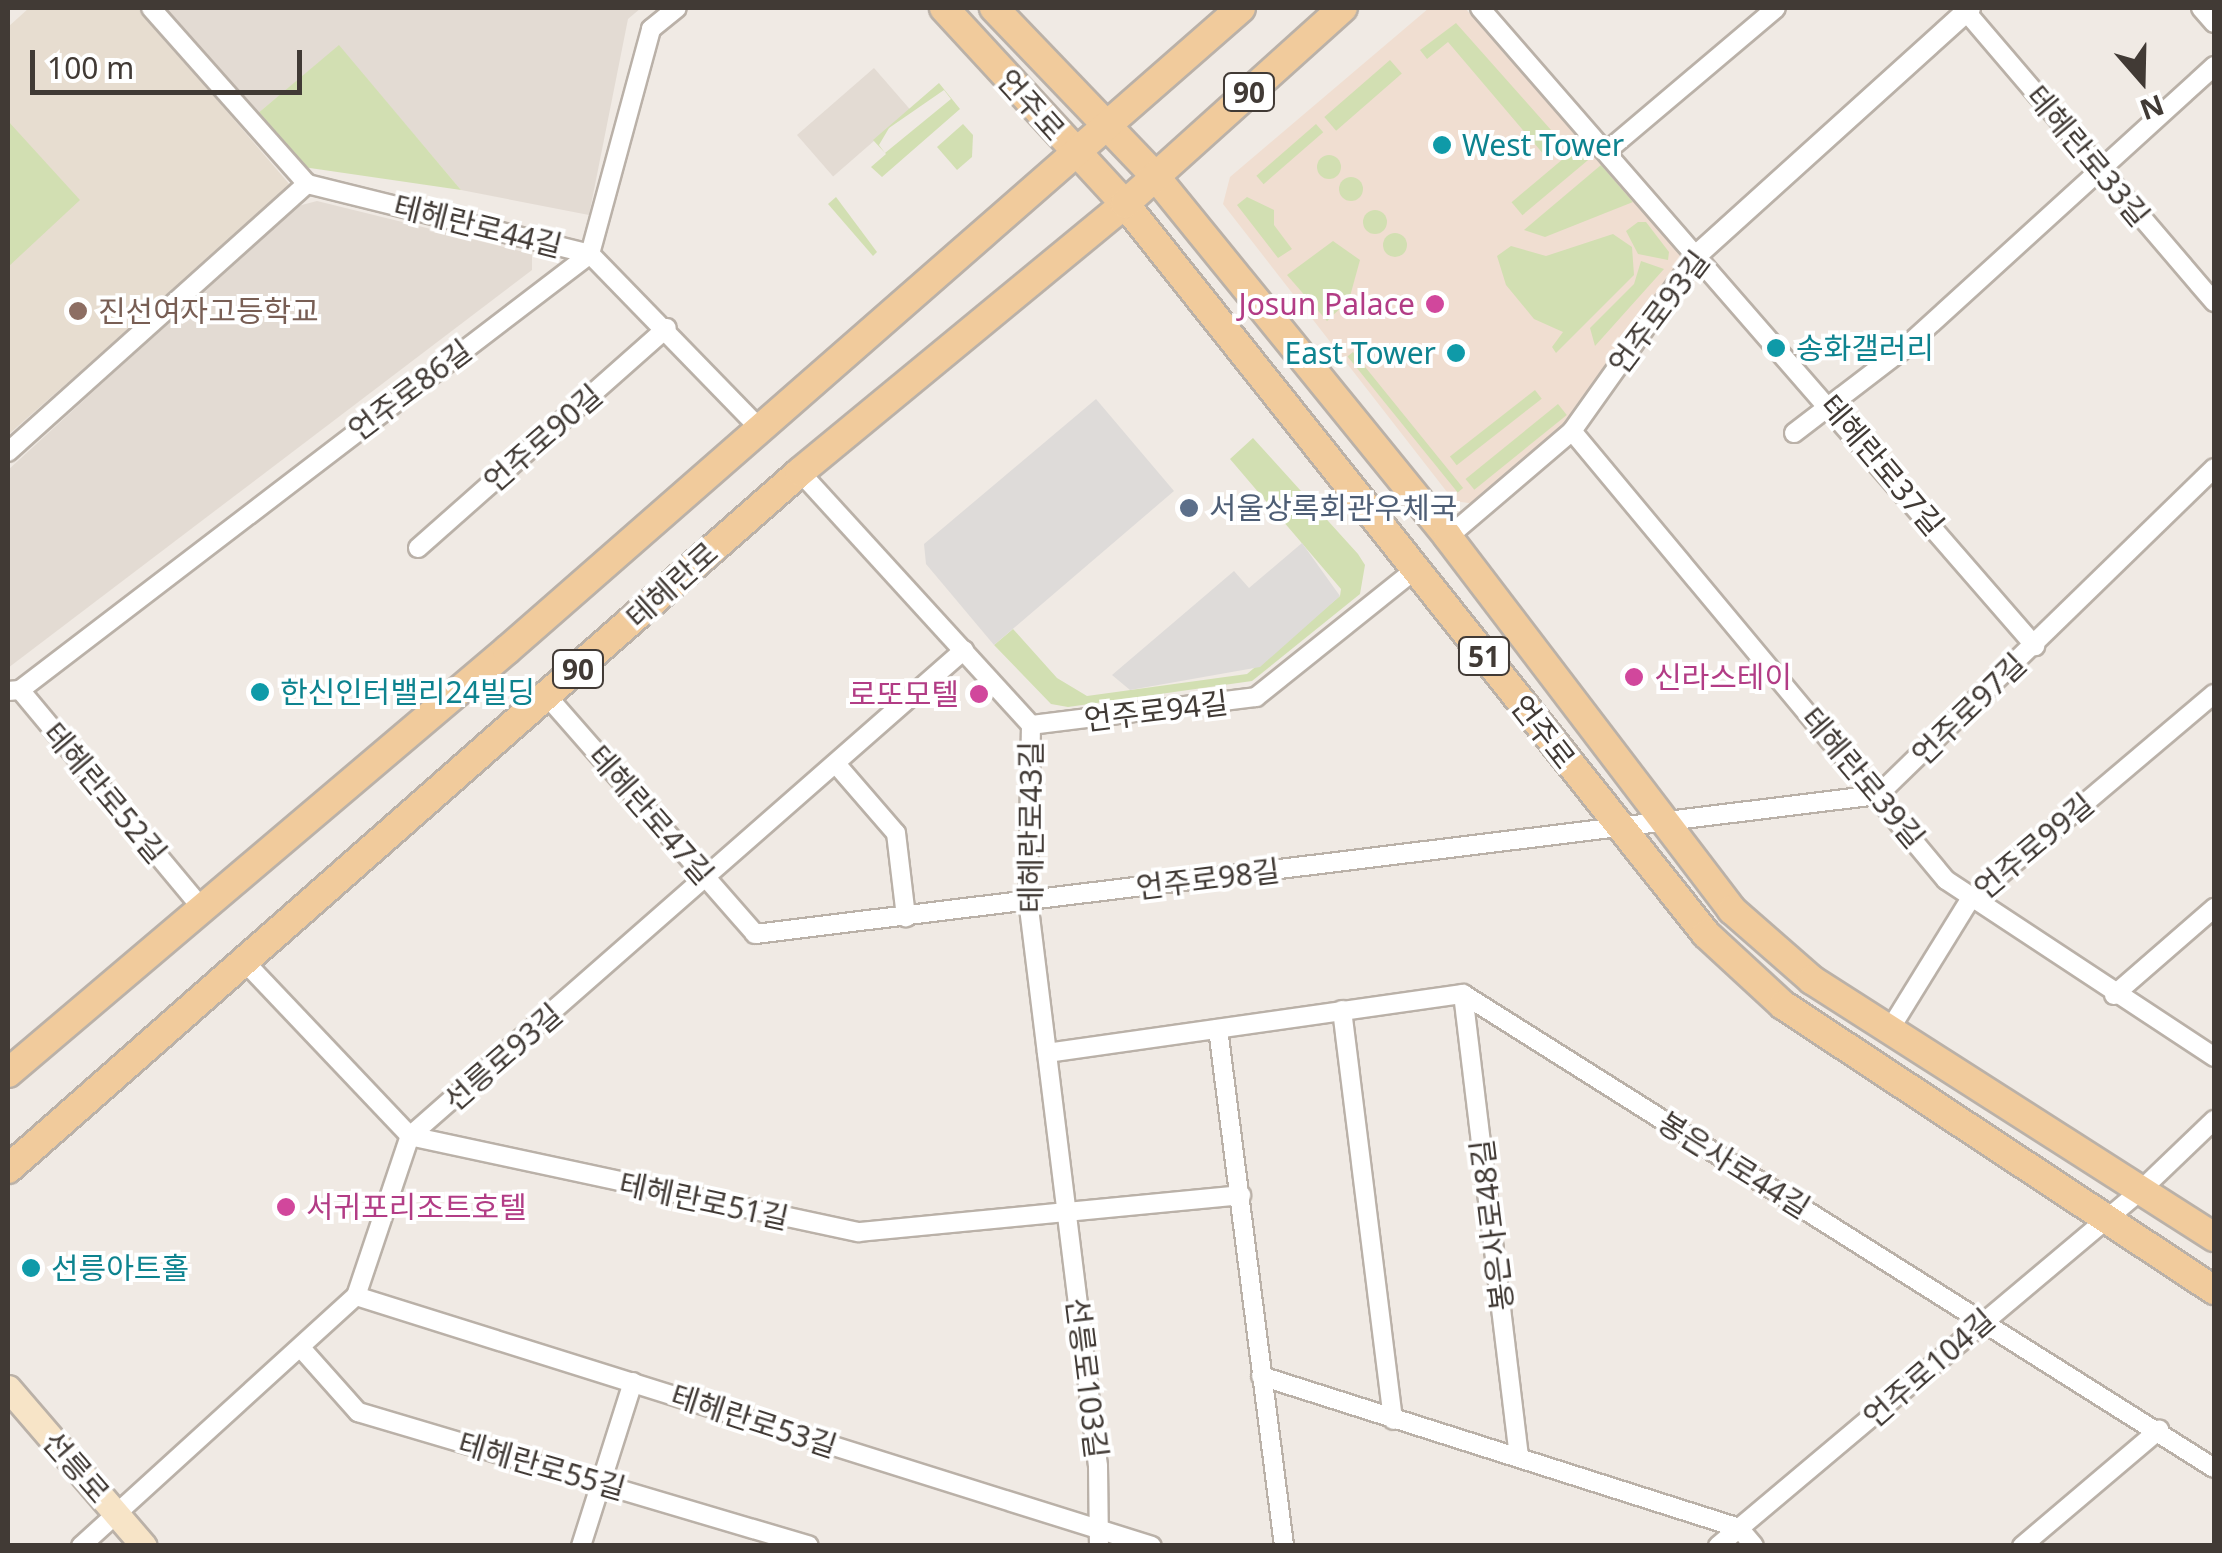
<!DOCTYPE html>
<meta charset="utf-8">
<style>
body{margin:0}
#map{position:relative;width:2222px;height:1553px;overflow:hidden;background:#f0eae4;font-family:"Noto Sans","Noto Sans KR",sans-serif}
div>[style]{position:absolute}
.residential>*{inset:0;background:#e3dbd3;transform-origin:0 0}
.commercial>*{inset:0;background:#f0ded1}
.education>*{inset:0;background:#e7ddd0}
.green>*{inset:0;background:#d2dfb2;transform-origin:0 0}
.round{border-radius:50%}
.parking>*{inset:0;background:#dedbd9}
.roads{filter:drop-shadow(2px 0 #bab1a8) drop-shadow(-2px 0 #bab1a8) drop-shadow(0 2px #bab1a8) drop-shadow(0 -2px #bab1a8)}
.minor>*{height:18px;margin:-9px;padding:0 9px;transform-origin:9px;border-radius:9px;background:#fff}
.tertiary>*{height:20px;margin:-10px;padding:0 10px;transform-origin:10px;border-radius:10px;background:#fff}
.secondary>*{height:25px;margin:-12.5px;padding:0 12.5px;transform-origin:12.5px;border-radius:12.5px;background:#f7e4c7}
.primary>*{height:28px;margin:-14px;padding:0 14px;transform-origin:14px;border-radius:14px;background:#f1cb9c}
.dots>*{width:28px;height:28px;translate:-50% -50%;box-sizing:border-box;border:5px solid #fff;border-radius:50%}
span{translate:-50% -50%;white-space:nowrap;text-align:center;line-height:1.15;-webkit-text-stroke:8px #fff;paint-order:stroke}
.shield-label span{padding:2px 8px;background:#fff;border:2px solid;border-radius:8px;-webkit-text-stroke-width:0}
.shield-label{font-size:28px;color:#413a35;font-weight:700}
.street-label{font-size:30px;color:#413a35}
.culture-label{font-size:30px;color:#0d838f}
.left{translate:0 -50%;text-align:left}
.right{translate:-100% -50%;text-align:right}
.hotel-label{font-size:30px;color:#b23c85}
.education-label{font-size:30px;color:#785e54}
.service-label{font-size:30px;color:#4e5e75}
.frame{position:absolute;inset:0;border:10px solid #413a35;pointer-events:none}
.north{position:absolute;left:2092px;top:30px;width:100px;height:100px;-webkit-text-stroke:8px #fff;paint-order:stroke;rotate:160deg;font-size:28px;font-weight:700;line-height:40px;text-align:center;color:#413a35}
.north::after{content:'';display:block;margin:auto;width:35px;height:45px;background:#413a35;clip-path:polygon(50% 0,100% 100%,50% 72%,0 100%)}
.scale{position:absolute;left:30px;top:50px;width:272px;height:45px;box-sizing:border-box;border:5px solid #413a35;border-top:0;padding-left:12px;font-size:30px;line-height:35px;white-space:nowrap;color:#413a35;-webkit-text-stroke:8px #fff;paint-order:stroke}
</style>
<div id="map">
<div class="residential">
<i style="clip-path:polygon(161px 8px,641px 8px,628px 19px,589px 215px,461px 190px,339px 46px,257px 114px)"></i>
<i style="left:874px;top:68px;width:55px;height:102px;rotate:49deg"></i>
<i style="clip-path:polygon(317px 201px,532px 254px,532px 270px,8px 668px,8px 470px,294px 207px)"></i>
</div>
<div class="commercial">
<i style="clip-path:polygon(1429px 8px,1465px 8px,1681px 253px,1679px 267px,1612px 355px,1581px 412px,1476px 504px,1454px 501px,1223px 204px,1230px 177px)"></i>
</div>
<div class="education">
<i style="clip-path:polygon(29px 8px,138px 8px,291px 186px,8px 435px,8px 27px)"></i>
</div>
<div class="green">
<i style="clip-path:polygon(1456px 23px,1559px 139px,1545px 156px,1448px 42px,1427px 59px,1420px 50px)"></i>
<i style="clip-path:polygon(339px 45px,461px 190px,303px 167px,257px 114px)"></i>
<i style="left:1390px;top:60px;width:18px;height:87px;rotate:49deg"></i>
<i style="clip-path:polygon(evenodd,939px 83px,960px 109px,882px 177px,871px 167px,886px 154px,873px 140px,939px 83px,944px 90px,951px 99px,885px 153px,879px 145px,889px 128px,944px 90px)"></i>
<i style="clip-path:polygon(8px 121px,80px 200px,8px 267px)"></i>
<i style="clip-path:polygon(963px 124px,973px 135px,972px 157px,957px 170px,937px 147px)"></i>
<i style="left:1316px;top:124px;width:11px;height:79px;rotate:49deg"></i>
<i style="left:1582px;top:143px;width:17px;height:92px;rotate:50deg"></i>
<i class="round" style="left:1317px;top:155px;width:24px;height:24px"></i>
<i style="clip-path:polygon(1601px 165px,1633px 202px,1545px 237px,1524px 230px)"></i>
<i class="round" style="left:1339px;top:177px;width:24px;height:24px"></i>
<i style="clip-path:polygon(836px 197px,877px 252px,873px 256px,828px 204px)"></i>
<i style="clip-path:polygon(1247px 197px,1274px 210px,1274px 225px,1292px 249px,1278px 258px,1237px 205px)"></i>
<i class="round" style="left:1363px;top:210px;width:24px;height:24px"></i>
<i style="clip-path:polygon(1638px 222px,1646px 222px,1669px 252px,1668px 260px,1638px 254px,1626px 231px)"></i>
<i class="round" style="left:1383px;top:233px;width:24px;height:24px"></i>
<i style="clip-path:polygon(1613px 234px,1632px 247px,1634px 275px,1556px 353px,1552px 347px,1563px 332px,1534px 319px,1506px 285px,1497px 256px,1511px 246px,1546px 256px)"></i>
<i style="clip-path:polygon(1333px 241px,1360px 260px,1349px 300px,1327px 321px,1287px 275px)"></i>
<i style="clip-path:polygon(1641px 261px,1664px 269px,1595px 346px,1590px 328px,1634px 284px)"></i>
<i style="left:1353px;top:352px;width:175px;height:7px;rotate:51deg"></i>
<i style="left:1535px;top:390px;width:11px;height:108px;rotate:52deg"></i>
<i style="left:1558px;top:404px;width:14px;height:119px;rotate:51deg"></i>
<i style="clip-path:polygon(1253px 438px,1358px 554px,1365px 565px,1360px 594px,1252px 681px,1068px 707px,1051px 704px,994px 645px,1013px 629px,1057px 678px,1087px 696px,1247px 674px,1340px 596px,1341px 589px,1230px 459px)"></i>
</div>
<div class="parking">
<i style="clip-path:polygon(1096px 399px,1174px 491px,994px 645px,926px 564px,924px 544px)"></i>
<i style="clip-path:polygon(1302px 543px,1340px 596px,1260px 667px,1130px 690px,1112px 675px,1234px 571px,1249px 588px)"></i>
</div>
<div class="roads">
<div class="minor">
<i style="left:151px;top:8px;width:235px;rotate:48.4deg"></i>
<i style="left:1480px;top:8px;width:846px;rotate:48.98deg"></i>
<i style="left:1963px;top:8px;width:387px;rotate:49.5deg"></i>
<i style="left:2201px;top:8px;width:20px;rotate:49deg"></i>
<i style="left:1607px;top:151px;width:221px;rotate:-40.2deg"></i>
<i style="left:307px;top:184px;width:292px;rotate:13.9deg"></i>
<i style="left:590px;top:254px;width:240px;rotate:45.8deg"></i>
<i style="left:1572px;top:431px;width:584px;rotate:50.21deg"></i>
<i style="left:1946px;top:880px;width:321px;rotate:33.4deg"></i>
<i style="left:1794px;top:433px;width:133px;rotate:-37.4deg"></i>
<i style="left:1900px;top:352px;width:425px;rotate:-42.3deg"></i>
<i style="left:8px;top:452px;width:402px;rotate:-41.9deg"></i>
<i style="left:800px;top:472px;width:343px;rotate:47.6deg"></i>
<i style="left:1031px;top:725px;width:175px;rotate:91deg"></i>
<i style="left:1028px;top:900px;width:570px;rotate:82.95deg"></i>
<i style="left:1098px;top:1466px;width:80px;rotate:89.3deg"></i>
<i style="left:1448px;top:537px;width:163px;rotate:-40.5deg"></i>
<i style="left:1572px;top:431px;width:216px;rotate:-54.6deg"></i>
<i style="left:418px;top:548px;width:332px;rotate:-41.5deg"></i>
<i style="left:20px;top:690px;width:718px;rotate:-37.41deg"></i>
<i style="left:590px;top:254px;width:233px;rotate:-74.8deg"></i>
<i style="left:651px;top:29px;width:33px;rotate:-39deg"></i>
<i style="left:8px;top:691px;width:12px;rotate:-5deg"></i>
<i style="left:20px;top:690px;width:280px;rotate:50.2deg"></i>
<i style="left:547px;top:696px;width:316px;rotate:48.8deg"></i>
<i style="left:755px;top:934px;width:1132px;rotate:-7.06deg"></i>
<i style="left:1878px;top:795px;width:469px;rotate:-44.2deg"></i>
<i style="left:1031px;top:725px;width:227px;rotate:-7.1deg"></i>
<i style="left:1256px;top:697px;width:205px;rotate:-38.7deg"></i>
<i style="left:837px;top:765px;width:90px;rotate:49.1deg"></i>
<i style="left:896px;top:833px;width:85px;rotate:83.2deg"></i>
<i style="left:244px;top:961px;width:241px;rotate:46.5deg"></i>
<i style="left:410px;top:1136px;width:459px;rotate:12.1deg"></i>
<i style="left:859px;top:1232px;width:384px;rotate:-5.5deg"></i>
<i style="left:1463px;top:994px;width:465px;rotate:83.1deg"></i>
<i style="left:2114px;top:995px;width:133px;rotate:-41deg"></i>
<i style="left:1342px;top:1010px;width:413px;rotate:82.9deg"></i>
<i style="left:1218px;top:1029px;width:521px;rotate:82.72deg"></i>
<i style="left:1890px;top:1029px;width:150px;rotate:-58.3deg"></i>
<i style="left:1969px;top:901px;width:321px;rotate:-40.2deg"></i>
<i style="left:1047px;top:1053px;width:420px;rotate:-8.1deg"></i>
<i style="left:1463px;top:994px;width:888px;rotate:32.26deg"></i>
<i style="left:356px;top:1296px;width:834px;rotate:17.44deg"></i>
<i style="left:301px;top:1348px;width:86px;rotate:48.3deg"></i>
<i style="left:358px;top:1412px;width:470px;rotate:16.5deg"></i>
<i style="left:1261px;top:1376px;width:502px;rotate:17.64deg"></i>
<i style="left:1739px;top:1528px;width:23px;rotate:50deg"></i>
<i style="left:81px;top:1546px;width:372px;rotate:-42.3deg"></i>
<i style="left:356px;top:1296px;width:169px;rotate:-71.4deg"></i>
<i style="left:410px;top:1136px;width:737px;rotate:-41.26deg"></i>
<i style="left:581px;top:1546px;width:172px;rotate:-72.4deg"></i>
<i style="left:1718px;top:1546px;width:551px;rotate:-40.07deg"></i>
<i style="left:2140px;top:1191px;width:103px;rotate:-43.8deg"></i>
<i style="left:2022px;top:1546px;width:180px;rotate:-40.3deg"></i>
</div>
<div class="tertiary">
<i style="left:1697px;top:255px;width:368px;rotate:-42.1deg"></i>
</div>
<div class="secondary">
<i style="left:8px;top:1388px;width:208px;rotate:49.3deg"></i>
</div>
<div class="primary">
<i style="left:944px;top:8px;width:267px;rotate:47.3deg"></i>
<i style="left:1125px;top:204px;width:933px;rotate:51.48deg"></i>
<i style="left:1706px;top:934px;width:105px;rotate:42.7deg"></i>
<i style="left:1783px;top:1005px;width:517px;rotate:33.47deg"></i>
<i style="left:994px;top:8px;width:233px;rotate:46.2deg"></i>
<i style="left:1155px;top:176px;width:465px;rotate:50.9deg"></i>
<i style="left:1448px;top:537px;width:469px;rotate:52.7deg"></i>
<i style="left:1732px;top:910px;width:106px;rotate:41.2deg"></i>
<i style="left:1812px;top:980px;width:477px;rotate:32.6deg"></i>
<i style="left:8px;top:1073px;width:654px;rotate:-40.29deg"></i>
<i style="left:507px;top:650px;width:975px;rotate:-41.17deg"></i>
<i style="left:8px;top:1169px;width:1055px;rotate:-41.35deg"></i>
<i style="left:800px;top:472px;width:421px;rotate:-39.5deg"></i>
<i style="left:1125px;top:204px;width:293px;rotate:-42deg"></i>
</div>
</div>
<div class="dots">
<i style="left:1442px;top:145px;background:#0f9aa8"></i>
<i style="left:1435px;top:304px;background:#d1479c"></i>
<i style="left:78px;top:311px;background:#8d6e63"></i>
<i style="left:1776px;top:348px;background:#0f9aa8"></i>
<i style="left:1456px;top:353px;background:#0f9aa8"></i>
<i style="left:1189px;top:508px;background:#5c6f8a"></i>
<i style="left:1634px;top:677px;background:#d1479c"></i>
<i style="left:260px;top:692px;background:#0f9aa8"></i>
<i style="left:979px;top:694px;background:#d1479c"></i>
<i style="left:286px;top:1207px;background:#d1479c"></i>
<i style="left:31px;top:1268px;background:#0f9aa8"></i>
</div>
<div class="shield-label">
<span style="left:1249px;top:92px">90</span>
<span style="left:1484px;top:656px">51</span>
<span style="left:578px;top:669px">90</span>
</div>
<div class="street-label">
<span style="left:1031px;top:105px;rotate:48deg">언주로</span>
<span style="left:2088px;top:156px;rotate:50deg">테헤란로33길</span>
<span style="left:478px;top:226px;rotate:14deg">테헤란로44길</span>
<span style="left:1659px;top:312px;rotate:-53deg">언주로93길</span>
<span style="left:410px;top:390px;rotate:-37deg">언주로86길</span>
<span style="left:543px;top:438px;rotate:-41deg">언주로90길</span>
<span style="left:1882px;top:465px;rotate:50deg">테헤란로37길</span>
<span style="left:672px;top:585px;rotate:-42deg">테헤란로</span>
<span style="left:1969px;top:709px;rotate:-44deg">언주로97길</span>
<span style="left:1156px;top:711px;rotate:-7deg">언주로94길</span>
<span style="left:1543px;top:732px;rotate:52deg">언주로</span>
<span style="left:1863px;top:778px;rotate:50deg">테헤란로39길</span>
<span style="left:105px;top:793px;rotate:50deg">테헤란로52길</span>
<span style="left:651px;top:815px;rotate:49deg">테헤란로47길</span>
<span style="left:1031px;top:827px;rotate:-90deg">테헤란로43길</span>
<span style="left:2034px;top:846px;rotate:-40deg">언주로99길</span>
<span style="left:1208px;top:879px;rotate:-7deg">언주로98길</span>
<span style="left:503px;top:1057px;rotate:-41deg">선릉로93길</span>
<span style="left:1734px;top:1165px;rotate:32deg">봉은사로44길</span>
<span style="left:704px;top:1201px;rotate:12deg">테헤란로51길</span>
<span style="left:1492px;top:1225px;rotate:-97deg">봉은사로48길</span>
<span style="left:1929px;top:1368px;rotate:-41deg">언주로104길</span>
<span style="left:1087px;top:1378px;rotate:83deg">선릉로103길</span>
<span style="left:754px;top:1421px;rotate:18deg">테헤란로53길</span>
<span style="left:542px;top:1466px;rotate:16deg">테헤란로55길</span>
<span style="left:76px;top:1467px;rotate:49deg">선릉로</span>
</div>
<div class="culture-label">
<span class="left" style="left:1462px;top:145px">West Tower</span>
<span class="left" style="left:1796px;top:348px">송화갤러리</span>
<span class="right" style="left:1436px;top:353px">East Tower</span>
<span class="left" style="left:280px;top:692px">한신인터밸리24빌딩</span>
<span class="left" style="left:51px;top:1268px">선릉아트홀</span>
</div>
<div class="hotel-label">
<span class="right" style="left:1415px;top:304px">Josun Palace</span>
<span class="left" style="left:1654px;top:677px">신라스테이</span>
<span class="right" style="left:959px;top:694px">로또모텔</span>
<span class="left" style="left:306px;top:1207px">서귀포리조트호텔</span>
</div>
<div class="education-label">
<span class="left" style="left:98px;top:311px">진선여자고등학교</span>
</div>
<div class="service-label">
<span class="left" style="left:1209px;top:508px">서울상록회관우체국</span>
</div>
<div class="frame"></div>
<div class="north">N</div>
<div class="scale">100 m</div>
</div>
